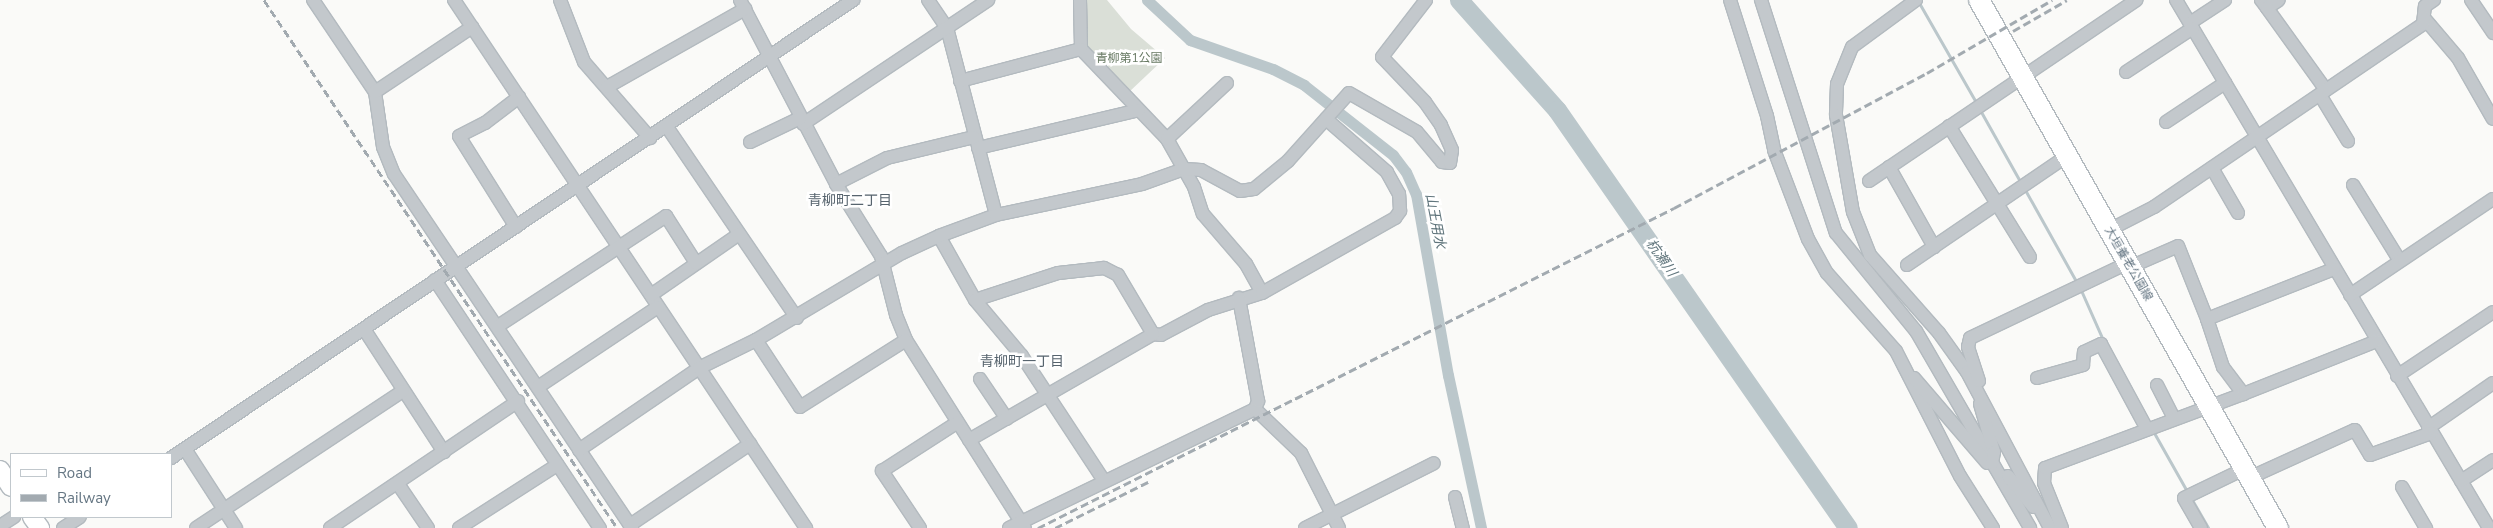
<!DOCTYPE html>
<meta charset="utf-8">
<style>
body{margin:0}
#map{position:relative;width:2493px;height:528px;overflow:hidden;background:#fafaf8;font-family:"Nunito Sans","Noto Sans JP",sans-serif}
div>[style]{position:absolute}
.green>*{inset:0;background:#dadfd7}
.stream>*{height:3px;margin:-1.5px;padding:0 1.5px;transform-origin:1.5px;border-radius:1.5px;background:#bbc7cb}
.canal>*{height:11px;margin:-5.5px;padding:0 5.5px;transform-origin:5.5px;border-radius:5.5px;background:#bbc7cb}
.river>*{height:19px;margin:-9.5px;padding:0 9.5px;transform-origin:9.5px;border-radius:9.5px;background:#bbc7cb}
.roads{filter:drop-shadow(1px 0 #b3babf) drop-shadow(-1px 0 #b3babf) drop-shadow(0 1px #b3babf) drop-shadow(0 -1px #b3babf)}
.minor>*{height:12px;margin:-6px;padding:0 6px;transform-origin:6px;border-radius:6px;background:#c3c8cc}
.secondary>*{height:18px;margin:-9px;padding:0 9px;transform-origin:9px;border-radius:9px;background:#fff}
.primary>*{height:20px;margin:-10px;padding:0 10px;transform-origin:10px;border-radius:10px;background:#fff}
.rail>*{height:3px;margin-top:-1.5px;transform-origin:0;background:repeating-linear-gradient(90deg,#a2aab0 0 8px,transparent 0 12px)}
span{translate:-50% -50%;white-space:nowrap;text-align:center;line-height:1.15;-webkit-text-stroke:5px #fff;paint-order:stroke}
.park-label{font-size:12px;color:#687a64}
.street-label{font-size:12px;color:#657683}
.neighbourhood-label{font-size:14px;color:#57646e}
.water-label{font-size:14px;color:#60757c;font-style:italic}
.legend{position:absolute;left:10px;top:453px;width:162px;height:65px;box-sizing:border-box;background:#fff;border:1px solid #c1c8cd;margin:0;padding:6px 9px;list-style:none;font-size:15px;color:#657683}
.legend li{display:flex;align-items:center;gap:10px;height:25px}
.legend b{width:25px;border:1px solid #c1c8cd}
</style>
<div id="map">
<div class="green">
<i style="clip-path:polygon(1083px 0,1107px 0,1131px 29px,1165px 58px,1128px 93px,1083px 48px)"></i>
</div>
<div class="stream">
<i style="left:1918px;top:1px;width:119px;rotate:60.2deg"></i>
<i style="left:1980px;top:110px;width:84px;rotate:60.7deg"></i>
<i style="left:2024px;top:188px;width:109px;rotate:60.8deg"></i>
<i style="left:2080px;top:288px;width:57px;rotate:66.1deg"></i>
<i style="left:2153px;top:431px;width:71px;rotate:60.6deg"></i>
<i style="left:2191px;top:498px;width:34px;rotate:60deg"></i>
</div>
<div class="canal">
<i style="left:1147px;top:0;width:59px;rotate:42.9deg"></i>
<i style="left:1190px;top:40px;width:88px;rotate:19.3deg"></i>
<i style="left:1273px;top:69px;width:35px;rotate:27deg"></i>
<i style="left:1304px;top:85px;width:113px;rotate:38.2deg"></i>
<i style="left:1393px;top:155px;width:21px;rotate:53deg"></i>
<i style="left:1406px;top:172px;width:24px;rotate:66deg"></i>
<i style="left:1416px;top:194px;width:184px;rotate:80deg"></i>
<i style="left:1448px;top:375px;width:157px;rotate:77.8deg"></i>
</div>
<div class="river">
<i style="left:1459px;top:0;width:147px;rotate:48.3deg"></i>
<i style="left:1557px;top:110px;width:509px;rotate:55.16deg"></i>
</div>
<div class="roads">
<div class="minor">
<i style="left:313px;top:0;width:111px;rotate:56deg"></i>
<i style="left:375px;top:92px;width:56px;rotate:81.7deg"></i>
<i style="left:383px;top:147px;width:29px;rotate:68deg"></i>
<i style="left:394px;top:174px;width:427px;rotate:56.1deg"></i>
<i style="left:454px;top:0;width:635px;rotate:56.31deg"></i>
<i style="left:560px;top:0;width:66px;rotate:68.8deg"></i>
<i style="left:584px;top:62px;width:101px;rotate:49deg"></i>
<i style="left:740px;top:0;width:208px;rotate:62.4deg"></i>
<i style="left:836px;top:184px;width:85px;rotate:58deg"></i>
<i style="left:881px;top:256px;width:61px;rotate:75.7deg"></i>
<i style="left:896px;top:315px;width:27px;rotate:68deg"></i>
<i style="left:906px;top:340px;width:222px;rotate:57.7deg"></i>
<i style="left:928px;top:0;width:34px;rotate:56deg"></i>
<i style="left:947px;top:28px;width:193px;rotate:75.3deg"></i>
<i style="left:1080px;top:0;width:49px;rotate:88.8deg"></i>
<i style="left:1081px;top:49px;width:124px;rotate:46.3deg"></i>
<i style="left:1167px;top:139px;width:55px;rotate:60.6deg"></i>
<i style="left:1194px;top:187px;width:28px;rotate:72deg"></i>
<i style="left:1203px;top:214px;width:66px;rotate:49.3deg"></i>
<i style="left:1246px;top:264px;width:33px;rotate:61deg"></i>
<i style="left:1730px;top:0;width:122px;rotate:72.3deg"></i>
<i style="left:1767px;top:116px;width:35px;rotate:78deg"></i>
<i style="left:1774px;top:150px;width:95px;rotate:69.1deg"></i>
<i style="left:1808px;top:239px;width:39px;rotate:61deg"></i>
<i style="left:1827px;top:273px;width:104px;rotate:48.5deg"></i>
<i style="left:1896px;top:351px;width:140px;rotate:62.9deg"></i>
<i style="left:1960px;top:476px;width:62px;rotate:57.6deg"></i>
<i style="left:1761px;top:0;width:245px;rotate:72.2deg"></i>
<i style="left:1836px;top:233px;width:127px;rotate:50.8deg"></i>
<i style="left:1916px;top:331px;width:228px;rotate:59.9deg"></i>
<i style="left:1916px;top:0;width:79px;rotate:143.7deg"></i>
<i style="left:1852px;top:47px;width:40px;rotate:112deg"></i>
<i style="left:1837px;top:84px;width:31px;rotate:92deg"></i>
<i style="left:1836px;top:115px;width:98px;rotate:80.1deg"></i>
<i style="left:1853px;top:212px;width:46px;rotate:68.4deg"></i>
<i style="left:1870px;top:255px;width:104px;rotate:48.5deg"></i>
<i style="left:1939px;top:333px;width:48px;rotate:54.3deg"></i>
<i style="left:1967px;top:372px;width:177px;rotate:62deg"></i>
<i style="left:2176px;top:0;width:614px;rotate:59.34deg"></i>
<i style="left:2261px;top:0;width:10px;rotate:53deg"></i>
<i style="left:2267px;top:8px;width:14px;rotate:-34deg"></i>
<i style="left:2471px;top:0;width:40px;rotate:56deg"></i>
<i style="left:2267px;top:8px;width:101px;rotate:54.3deg"></i>
<i style="left:2424px;top:18px;width:52px;rotate:49.6deg"></i>
<i style="left:2458px;top:58px;width:70px;rotate:60.2deg"></i>
<i style="left:2190px;top:23px;width:42px;rotate:-33.3deg"></i>
<i style="left:2126px;top:72px;width:80px;rotate:-33.3deg"></i>
<i style="left:960px;top:81px;width:125px;rotate:-14.8deg"></i>
<i style="left:607px;top:87px;width:159px;rotate:-29.5deg"></i>
<i style="left:375px;top:92px;width:117px;rotate:-33.8deg"></i>
<i style="left:2320px;top:95px;width:54px;rotate:58.7deg"></i>
<i style="left:2166px;top:122px;width:71px;rotate:-33.5deg"></i>
<i style="left:803px;top:124px;width:223px;rotate:-33.8deg"></i>
<i style="left:1949px;top:126px;width:154px;rotate:58.3deg"></i>
<i style="left:667px;top:127px;width:231px;rotate:55.8deg"></i>
<i style="left:1167px;top:139px;width:82px;rotate:-43deg"></i>
<i style="left:750px;top:142px;width:55px;rotate:-25.6deg"></i>
<i style="left:978px;top:148px;width:165px;rotate:-13.3deg"></i>
<i style="left:1889px;top:167px;width:92px;rotate:60.6deg"></i>
<i style="left:2212px;top:168px;width:52px;rotate:60deg"></i>
<i style="left:1869px;top:181px;width:323px;rotate:-34.1deg"></i>
<i style="left:836px;top:184px;width:57px;rotate:-27deg"></i>
<i style="left:887px;top:158px;width:89px;rotate:-13.6deg"></i>
<i style="left:2353px;top:185px;width:89px;rotate:58.3deg"></i>
<i style="left:516px;top:227px;width:107px;rotate:-122.1deg"></i>
<i style="left:459px;top:136px;width:29px;rotate:-27deg"></i>
<i style="left:485px;top:123px;width:43px;rotate:-37.4deg"></i>
<i style="left:2109px;top:230px;width:51px;rotate:-27.1deg"></i>
<i style="left:2154px;top:207px;width:325px;rotate:-34.2deg"></i>
<i style="left:2423px;top:24px;width:18px;rotate:-84deg"></i>
<i style="left:2425px;top:6px;width:11px;rotate:-34deg"></i>
<i style="left:939px;top:236px;width:73px;rotate:60.6deg"></i>
<i style="left:975px;top:300px;width:73px;rotate:50deg"></i>
<i style="left:1022px;top:356px;width:149px;rotate:56.7deg"></i>
<i style="left:1907px;top:265px;width:194px;rotate:-34.3deg"></i>
<i style="left:2130px;top:267px;width:52px;rotate:-23.6deg"></i>
<i style="left:2178px;top:246px;width:79px;rotate:68.3deg"></i>
<i style="left:2207px;top:319px;width:136px;rotate:-21.5deg"></i>
<i style="left:435px;top:280px;width:298px;rotate:56.4deg"></i>
<i style="left:651px;top:295px;width:107px;rotate:-34.7deg"></i>
<i style="left:2350px;top:295px;width:172px;rotate:-33.9deg"></i>
<i style="left:2207px;top:319px;width:51px;rotate:71.6deg"></i>
<i style="left:2223px;top:367px;width:34px;rotate:53deg"></i>
<i style="left:498px;top:326px;width:201px;rotate:-33.2deg"></i>
<i style="left:666px;top:216px;width:56px;rotate:57.4deg"></i>
<i style="left:364px;top:329px;width:147px;rotate:57deg"></i>
<i style="left:1153px;top:334px;width:8px;rotate:7deg"></i>
<i style="left:1161px;top:335px;width:53px;rotate:-28deg"></i>
<i style="left:1208px;top:310px;width:57px;rotate:-17.5deg"></i>
<i style="left:1262px;top:293px;width:153px;rotate:-29.4deg"></i>
<i style="left:1395px;top:218px;width:9px;rotate:-54deg"></i>
<i style="left:1400px;top:211px;width:17px;rotate:-93deg"></i>
<i style="left:1399px;top:194px;width:25px;rotate:-119deg"></i>
<i style="left:1387px;top:172px;width:81px;rotate:-139deg"></i>
<i style="left:756px;top:340px;width:80px;rotate:56.7deg"></i>
<i style="left:800px;top:407px;width:125px;rotate:-32.3deg"></i>
<i style="left:2397px;top:376px;width:115px;rotate:-33.7deg"></i>
<i style="left:1914px;top:378px;width:112px;rotate:49.3deg"></i>
<i style="left:2037px;top:378px;width:48px;rotate:-15.8deg"></i>
<i style="left:2083px;top:365px;width:13px;rotate:-86deg"></i>
<i style="left:2084px;top:352px;width:19px;rotate:-25deg"></i>
<i style="left:2101px;top:344px;width:97px;rotate:61.6deg"></i>
<i style="left:980px;top:379px;width:48px;rotate:56deg"></i>
<i style="left:1979px;top:381px;width:36px;rotate:-108deg"></i>
<i style="left:1968px;top:347px;width:9px;rotate:-77deg"></i>
<i style="left:1970px;top:338px;width:175px;rotate:-25.4deg"></i>
<i style="left:2157px;top:385px;width:38px;rotate:63deg"></i>
<i style="left:538px;top:387px;width:144px;rotate:-33.7deg"></i>
<i style="left:1980px;top:404px;width:50px;rotate:73.7deg"></i>
<i style="left:1994px;top:452px;width:11px;rotate:100deg"></i>
<i style="left:1255px;top:409px;width:64px;rotate:43.7deg"></i>
<i style="left:1301px;top:453px;width:84px;rotate:63.1deg"></i>
<i style="left:2428px;top:428px;width:79px;rotate:-34.7deg"></i>
<i style="left:969px;top:440px;width:212px;rotate:-29.9deg"></i>
<i style="left:1153px;top:334px;width:69px;rotate:-120.7deg"></i>
<i style="left:1118px;top:275px;width:16px;rotate:-153deg"></i>
<i style="left:1104px;top:268px;width:46px;rotate:173.8deg"></i>
<i style="left:1058px;top:273px;width:87px;rotate:162deg"></i>
<i style="left:185px;top:449px;width:94px;rotate:57.2deg"></i>
<i style="left:579px;top:450px;width:145px;rotate:-34.3deg"></i>
<i style="left:699px;top:368px;width:64px;rotate:-26.2deg"></i>
<i style="left:756px;top:340px;width:170px;rotate:-30.8deg"></i>
<i style="left:902px;top:253px;width:41px;rotate:-24.7deg"></i>
<i style="left:939px;top:236px;width:61px;rotate:-20.2deg"></i>
<i style="left:996px;top:215px;width:149px;rotate:-12deg"></i>
<i style="left:1142px;top:184px;width:45px;rotate:-19.7deg"></i>
<i style="left:1184px;top:169px;width:17px;rotate:3deg"></i>
<i style="left:1201px;top:170px;width:44px;rotate:28.3deg"></i>
<i style="left:1240px;top:191px;width:14px;rotate:-8deg"></i>
<i style="left:1254px;top:189px;width:44px;rotate:-39.5deg"></i>
<i style="left:1288px;top:161px;width:91px;rotate:-48.1deg"></i>
<i style="left:1349px;top:93px;width:78px;rotate:29.8deg"></i>
<i style="left:1417px;top:132px;width:39px;rotate:50deg"></i>
<i style="left:1442px;top:162px;width:8px;rotate:7deg"></i>
<i style="left:1450px;top:163px;width:13px;rotate:-81deg"></i>
<i style="left:1452px;top:150px;width:27px;rotate:-114deg"></i>
<i style="left:1441px;top:125px;width:28px;rotate:-125deg"></i>
<i style="left:1425px;top:102px;width:62px;rotate:-133.7deg"></i>
<i style="left:1382px;top:57px;width:72px;rotate:-52.3deg"></i>
<i style="left:171px;top:458px;width:822px;rotate:-33.88deg"></i>
<i style="left:2008px;top:476px;width:40px;rotate:51deg"></i>
<i style="left:2249px;top:478px;width:116px;rotate:-24.4deg"></i>
<i style="left:2355px;top:430px;width:29px;rotate:59deg"></i>
<i style="left:2370px;top:455px;width:65px;rotate:-19.8deg"></i>
<i style="left:2461px;top:481px;width:38px;rotate:-33deg"></i>
<i style="left:398px;top:484px;width:53px;rotate:55.7deg"></i>
<i style="left:2402px;top:487px;width:48px;rotate:59.7deg"></i>
<i style="left:1455px;top:497px;width:32px;rotate:76deg"></i>
<i style="left:630px;top:525px;width:145px;rotate:-34deg"></i>
<i style="left:0;top:526px;width:17px;rotate:-33deg"></i>
<i style="left:63px;top:528px;width:20px;rotate:-33deg"></i>
<i style="left:196px;top:528px;width:248px;rotate:-33.5deg"></i>
<i style="left:330px;top:528px;width:227px;rotate:-34deg"></i>
<i style="left:459px;top:528px;width:117px;rotate:-32.7deg"></i>
<i style="left:920px;top:528px;width:69px;rotate:-123.7deg"></i>
<i style="left:882px;top:471px;width:90px;rotate:-32.8deg"></i>
<i style="left:1009px;top:528px;width:273px;rotate:-25.8deg"></i>
<i style="left:1255px;top:409px;width:9px;rotate:-69deg"></i>
<i style="left:1258px;top:401px;width:105px;rotate:-100.5deg"></i>
<i style="left:1305px;top:528px;width:144px;rotate:-26.7deg"></i>
<i style="left:2062px;top:528px;width:48px;rotate:-111.8deg"></i>
<i style="left:2044px;top:483px;width:15px;rotate:-86deg"></i>
<i style="left:2045px;top:468px;width:211px;rotate:-20.5deg"></i>
<i style="left:2243px;top:394px;width:144px;rotate:-21.6deg"></i>
<i style="left:2201px;top:528px;width:34px;rotate:-120deg"></i>
<i style="left:2184px;top:498px;width:67px;rotate:-25.8deg"></i>
</div>
<div class="secondary">
<i style="left:0;top:470px;width:20px;rotate:57deg"></i>
<i style="left:32px;top:517px;width:14px;rotate:54deg"></i>
</div>
<div class="primary">
<i style="left:1979px;top:0;width:607px;rotate:60.48deg"></i>
</div>
</div>
<div class="rail">
<i style="left:264px;top:0;width:635px;rotate:56.23deg"></i>
<i style="left:2013px;top:31px;width:62px;rotate:-29.9deg"></i>
<i style="left:1038px;top:528px;width:712px;rotate:-26.71deg"></i>
<i style="left:1674px;top:208px;width:287px;rotate:-28.1deg"></i>
<i style="left:1927px;top:73px;width:145px;rotate:-30.3deg"></i>
<i style="left:1055px;top:528px;width:104px;rotate:-26.3deg"></i>
</div>
<div class="park-label">
<span style="left:1129px;top:59px">青柳第1公園</span>
</div>
<div class="street-label">
<span style="left:2128px;top:264px;rotate:60deg">大垣養老公園線</span>
</div>
<div class="neighbourhood-label">
<span style="left:850px;top:201px">青柳町二丁目</span>
<span style="left:1022px;top:362px">青柳町一丁目</span>
</div>
<div class="water-label">
<span style="left:1435px;top:221px;rotate:79deg">山王用水</span>
<span style="left:1661px;top:258px;rotate:55deg">杭瀬川</span>
</div>
<ul class="legend">
<li><b style="height:6px;background:#fff"></b>Road</li>
<li><b style="height:6px;background:#a2aab0"></b>Railway</li>
</ul>
</div>
